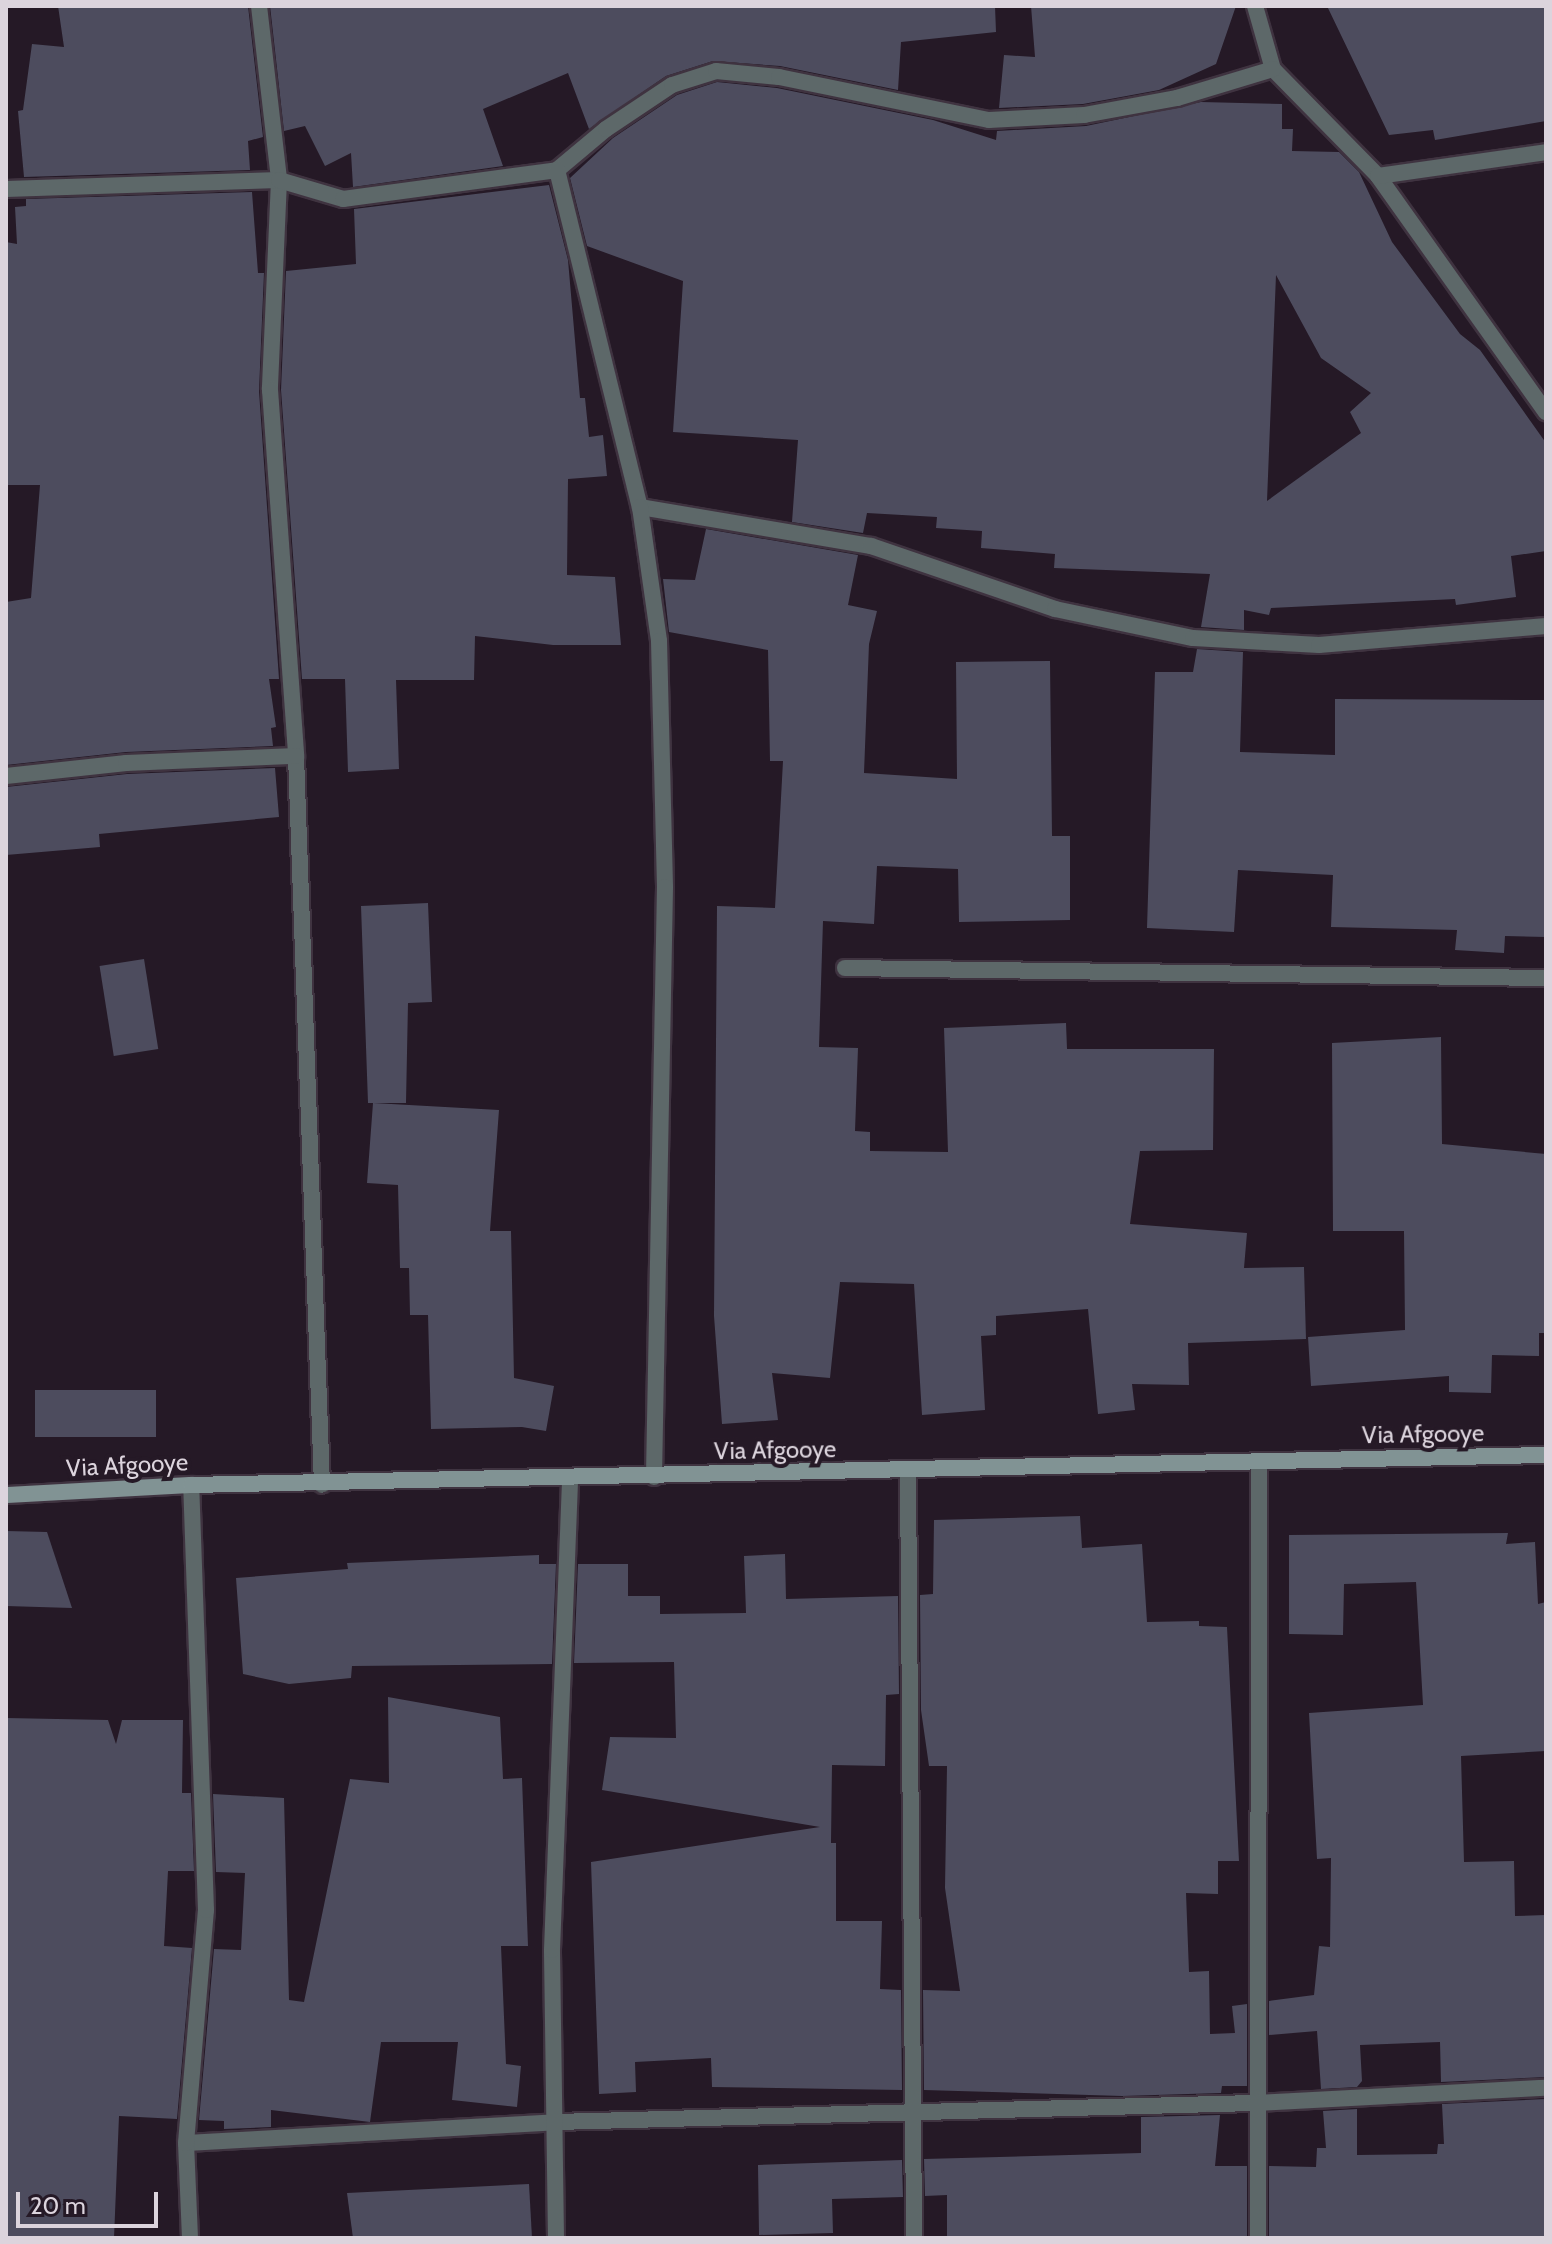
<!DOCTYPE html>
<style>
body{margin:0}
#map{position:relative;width:1552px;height:2244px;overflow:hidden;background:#251926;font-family:Cabin,sans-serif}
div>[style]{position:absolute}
.building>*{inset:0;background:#4d4c5e;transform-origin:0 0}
.roads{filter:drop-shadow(2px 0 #3f3340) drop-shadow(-2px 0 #3f3340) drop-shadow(0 2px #3f3340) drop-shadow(0 -2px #3f3340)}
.street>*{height:16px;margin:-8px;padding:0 8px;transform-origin:8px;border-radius:8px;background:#5d6869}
.secondary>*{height:16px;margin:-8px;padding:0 8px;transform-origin:8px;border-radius:8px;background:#819394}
span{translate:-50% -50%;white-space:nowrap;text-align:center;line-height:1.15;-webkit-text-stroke:8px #251926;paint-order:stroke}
.street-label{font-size:24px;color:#dcd4dd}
.frame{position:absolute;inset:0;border:8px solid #dcd4dd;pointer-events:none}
.scale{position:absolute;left:16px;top:2192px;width:142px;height:36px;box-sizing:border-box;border:4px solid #dcd4dd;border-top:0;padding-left:10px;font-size:24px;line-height:28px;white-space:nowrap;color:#dcd4dd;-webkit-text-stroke:6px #251926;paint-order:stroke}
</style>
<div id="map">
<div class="building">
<i style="clip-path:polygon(58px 6px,248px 6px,263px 137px,248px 141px,250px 170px,24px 177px,18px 111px,23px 110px,32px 44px,64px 47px)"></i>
<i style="clip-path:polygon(270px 6px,995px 6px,996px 32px,901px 42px,898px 90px,780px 66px,713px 61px,666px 76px,589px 129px,568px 73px,483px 109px,503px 166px,353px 187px,351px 153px,325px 166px,305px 126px,284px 131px)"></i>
<i style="clip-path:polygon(1031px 6px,1236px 6px,1216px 64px,1159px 90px,1083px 104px,999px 108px,1004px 55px,1035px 57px)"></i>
<i style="clip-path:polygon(1327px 6px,1546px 6px,1546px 121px,1435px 140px,1433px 130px,1389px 135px)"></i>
<i style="clip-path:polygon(evenodd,717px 82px,777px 88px,933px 120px,996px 140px,997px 131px,1086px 126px,1201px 102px,1282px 104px,1282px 129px,1293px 129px,1292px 151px,1339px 152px,1359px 172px,1392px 242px,1460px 334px,1480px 350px,1546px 443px,1546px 551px,1511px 556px,1516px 597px,1456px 605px,1455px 599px,1271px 608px,1269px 615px,1244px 610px,1244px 630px,1201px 627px,1210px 574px,1054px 568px,1055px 554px,981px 548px,982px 531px,936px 528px,937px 517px,867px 513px,863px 533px,792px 522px,798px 440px,673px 432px,683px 281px,587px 246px,570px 178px,613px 138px,677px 95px,717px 82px,1276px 275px,1321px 358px,1371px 393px,1350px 412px,1361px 433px,1267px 501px,1276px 275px)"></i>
<i style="clip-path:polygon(549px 185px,568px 260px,580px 398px,585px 398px,589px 437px,603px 435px,607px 476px,568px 479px,567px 575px,615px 577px,621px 645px,553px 645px,475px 636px,474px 680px,396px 680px,399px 769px,348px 772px,345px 679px,302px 679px,281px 390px,286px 271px,356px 264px,354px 209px)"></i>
<i style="clip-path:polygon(252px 192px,258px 273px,264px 273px,259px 391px,279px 679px,269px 679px,276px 727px,271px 728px,273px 746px,126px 752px,6px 765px,6px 602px,31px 598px,40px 485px,6px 485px,6px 242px,17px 244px,15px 207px,26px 206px,26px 199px)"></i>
<i style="clip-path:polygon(706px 529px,858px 555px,848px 605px,877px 611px,869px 644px,864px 773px,957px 779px,956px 662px,1050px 661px,1052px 836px,1070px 836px,1070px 920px,959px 922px,958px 869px,877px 866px,874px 924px,823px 921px,819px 1047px,858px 1048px,855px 1131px,870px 1132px,870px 1151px,948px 1152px,944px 1028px,1066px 1023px,1067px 1049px,1214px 1049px,1213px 1150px,1140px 1151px,1130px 1224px,1247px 1233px,1244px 1268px,1304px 1267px,1306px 1339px,1188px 1343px,1189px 1385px,1132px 1384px,1135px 1410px,1098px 1414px,1088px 1309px,996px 1316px,996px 1335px,981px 1336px,985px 1410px,922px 1415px,914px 1284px,840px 1282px,830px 1378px,772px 1373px,778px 1420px,722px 1424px,714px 1316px,717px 906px,775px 908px,783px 761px,770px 761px,768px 650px,669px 632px,663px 579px,695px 580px)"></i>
<i style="clip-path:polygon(1197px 649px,1243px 652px,1240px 752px,1335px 755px,1335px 699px,1546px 700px,1546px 937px,1505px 936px,1504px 953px,1455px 950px,1457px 930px,1331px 927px,1333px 875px,1238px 870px,1234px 932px,1147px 928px,1155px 672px,1193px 672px)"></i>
<i style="clip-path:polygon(275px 768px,279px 817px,99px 834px,100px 847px,6px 855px,6px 787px,127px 774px)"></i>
<i style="clip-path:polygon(428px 903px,432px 1002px,408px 1003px,406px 1103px,368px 1103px,361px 906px)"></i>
<i style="left:144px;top:959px;width:91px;height:45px;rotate:81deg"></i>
<i style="clip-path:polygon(1441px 1037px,1442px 1144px,1546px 1154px,1546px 1333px,1539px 1333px,1539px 1356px,1492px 1355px,1491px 1393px,1449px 1392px,1449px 1376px,1311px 1386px,1308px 1337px,1405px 1330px,1404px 1231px,1333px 1231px,1332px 1043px)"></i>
<i style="clip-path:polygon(373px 1103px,499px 1110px,490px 1231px,511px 1231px,514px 1378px,554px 1386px,546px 1431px,522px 1427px,431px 1429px,428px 1315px,410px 1315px,409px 1268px,400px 1268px,398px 1185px,367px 1183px)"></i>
<i style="left:156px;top:1390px;width:47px;height:121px;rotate:90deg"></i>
<i style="clip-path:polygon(1080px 1516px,1082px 1548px,1142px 1544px,1147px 1622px,1199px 1621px,1199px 1626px,1227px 1627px,1239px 1861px,1218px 1861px,1218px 1894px,1186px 1893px,1189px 1972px,1209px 1971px,1210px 2034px,1235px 2033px,1232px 2006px,1247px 2004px,1247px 2086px,1222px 2086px,1221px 2093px,1122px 2096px,924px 2090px,923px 1990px,960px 1991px,945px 1888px,947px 1766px,929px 1766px,921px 1710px,920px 1595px,933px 1594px,934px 1520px)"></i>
<i style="clip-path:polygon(6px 1531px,47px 1532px,72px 1608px,6px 1606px)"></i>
<i style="clip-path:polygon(1508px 1533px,1506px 1544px,1535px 1542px,1538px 1604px,1546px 1602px,1546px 1751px,1461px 1756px,1464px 1862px,1514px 1861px,1515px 1916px,1546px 1915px,1546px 2077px,1441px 2082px,1440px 2042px,1360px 2045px,1362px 2081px,1357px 2087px,1321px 2089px,1317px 2031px,1269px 2035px,1269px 2001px,1314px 1995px,1319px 1946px,1330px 1947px,1331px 1858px,1317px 1859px,1309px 1713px,1423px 1705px,1416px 1582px,1344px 1584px,1343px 1635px,1289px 1634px,1289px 1535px)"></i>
<i style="clip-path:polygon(785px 1554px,786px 1599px,898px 1596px,899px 1694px,886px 1695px,885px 1766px,832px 1765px,831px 1843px,836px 1843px,836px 1921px,882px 1921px,880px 1989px,901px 1990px,902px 2090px,712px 2087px,711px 2058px,635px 2062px,636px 2092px,599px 2094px,591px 1862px,820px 1827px,602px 1790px,610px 1737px,676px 1738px,674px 1662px,574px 1663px,578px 1564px,628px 1564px,628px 1596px,660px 1596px,660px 1614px,746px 1613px,744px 1556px)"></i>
<i style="clip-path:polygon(539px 1555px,539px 1564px,556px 1564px,552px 1664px,352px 1666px,351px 1678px,289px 1684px,243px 1674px,236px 1578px,348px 1569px,347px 1563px)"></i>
<i style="clip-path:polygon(388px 1697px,500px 1717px,503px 1779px,522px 1778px,528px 1946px,501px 1946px,506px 2064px,521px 2066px,517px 2107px,452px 2100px,458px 2042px,381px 2042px,370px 2122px,271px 2110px,271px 2127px,224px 2129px,224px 2121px,199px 2120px,214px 1949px,241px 1950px,245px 1873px,216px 1872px,213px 1794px,284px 1798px,289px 2000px,304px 2002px,350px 1779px,389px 1783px)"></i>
<i style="clip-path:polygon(6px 1718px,108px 1720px,116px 1744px,122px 1720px,183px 1720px,182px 1793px,191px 1793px,194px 1871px,168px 1871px,164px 1946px,192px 1948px,177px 2119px,119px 2116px,114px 2238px,6px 2238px)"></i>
<i style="clip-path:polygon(1546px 2099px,1546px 2238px,1269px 2238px,1269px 2166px,1316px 2167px,1317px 2148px,1326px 2148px,1323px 2111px,1357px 2109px,1357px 2155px,1437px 2154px,1438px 2144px,1444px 2144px,1442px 2104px)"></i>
<i style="clip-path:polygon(1220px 2115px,1215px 2166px,1247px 2166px,1247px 2238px,947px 2238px,947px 2195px,925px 2196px,924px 2159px,1141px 2153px,1141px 2117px)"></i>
<i style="clip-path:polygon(902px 2160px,903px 2197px,832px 2199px,833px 2233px,759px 2235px,758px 2165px)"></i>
<i style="clip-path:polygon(529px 2184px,532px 2238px,353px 2238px,347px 2193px)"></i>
</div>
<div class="roads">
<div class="street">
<i style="left:259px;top:6px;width:175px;rotate:83.4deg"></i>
<i style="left:279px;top:180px;width:210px;rotate:92.5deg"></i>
<i style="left:270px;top:390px;width:367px;rotate:85.9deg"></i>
<i style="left:296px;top:756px;width:729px;rotate:87.96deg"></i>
<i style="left:1255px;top:6px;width:66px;rotate:74.1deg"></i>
<i style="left:1273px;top:69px;width:150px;rotate:45.5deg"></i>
<i style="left:1378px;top:176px;width:290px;rotate:54.6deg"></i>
<i style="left:557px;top:170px;width:64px;rotate:-39.9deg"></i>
<i style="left:606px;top:129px;width:79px;rotate:-33.7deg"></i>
<i style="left:672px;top:85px;width:46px;rotate:-17.7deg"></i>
<i style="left:716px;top:71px;width:63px;rotate:5.4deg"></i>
<i style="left:779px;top:77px;width:214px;rotate:11.6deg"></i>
<i style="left:989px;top:120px;width:95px;rotate:-3deg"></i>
<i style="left:1084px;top:115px;width:95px;rotate:-10.4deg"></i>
<i style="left:1177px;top:98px;width:100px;rotate:-16.8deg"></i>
<i style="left:1378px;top:176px;width:170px;rotate:-8.1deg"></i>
<i style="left:6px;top:189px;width:273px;rotate:-1.9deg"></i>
<i style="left:279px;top:180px;width:67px;rotate:16.5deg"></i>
<i style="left:343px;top:199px;width:216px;rotate:-7.7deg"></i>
<i style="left:557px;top:170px;width:347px;rotate:76.2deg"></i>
<i style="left:640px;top:507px;width:234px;rotate:9.6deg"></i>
<i style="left:871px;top:546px;width:194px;rotate:18.9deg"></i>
<i style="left:1055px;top:609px;width:141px;rotate:11.9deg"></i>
<i style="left:1193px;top:638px;width:126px;rotate:3.2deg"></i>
<i style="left:1319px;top:645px;width:228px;rotate:-4.8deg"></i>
<i style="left:640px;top:507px;width:135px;rotate:81.9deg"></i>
<i style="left:659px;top:641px;width:246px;rotate:88.6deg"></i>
<i style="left:665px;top:887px;width:590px;rotate:91.07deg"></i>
<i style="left:6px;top:776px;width:121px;rotate:-6.2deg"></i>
<i style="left:126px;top:763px;width:170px;rotate:-2.4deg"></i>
<i style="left:845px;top:968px;width:701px;rotate:0.82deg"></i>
<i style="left:908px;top:1471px;width:767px;rotate:89.55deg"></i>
<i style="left:186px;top:2143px;width:371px;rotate:-3.2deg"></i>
<i style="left:556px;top:2122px;width:699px;rotate:-1.56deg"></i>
<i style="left:1255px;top:2103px;width:291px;rotate:-3deg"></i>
<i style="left:190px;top:2238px;width:95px;rotate:-92.4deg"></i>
<i style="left:186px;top:2143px;width:234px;rotate:-85.1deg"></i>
<i style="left:206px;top:1910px;width:425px;rotate:-92deg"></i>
<i style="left:556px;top:2238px;width:288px;rotate:-90.8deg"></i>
<i style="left:552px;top:1950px;width:471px;rotate:-87.8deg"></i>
<i style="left:1258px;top:2238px;width:775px;rotate:-89.93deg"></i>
</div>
<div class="secondary">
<i style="left:6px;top:1495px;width:185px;rotate:-3.1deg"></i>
<i style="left:191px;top:1485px;width:1355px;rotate:-1.27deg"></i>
</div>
</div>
<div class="street-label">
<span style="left:1423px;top:1434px;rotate:-1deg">Via Afgooye</span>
<span style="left:775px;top:1450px;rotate:-1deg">Via Afgooye</span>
<span style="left:127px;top:1465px;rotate:-3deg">Via Afgooye</span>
</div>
<div class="frame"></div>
<div class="scale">20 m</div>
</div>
